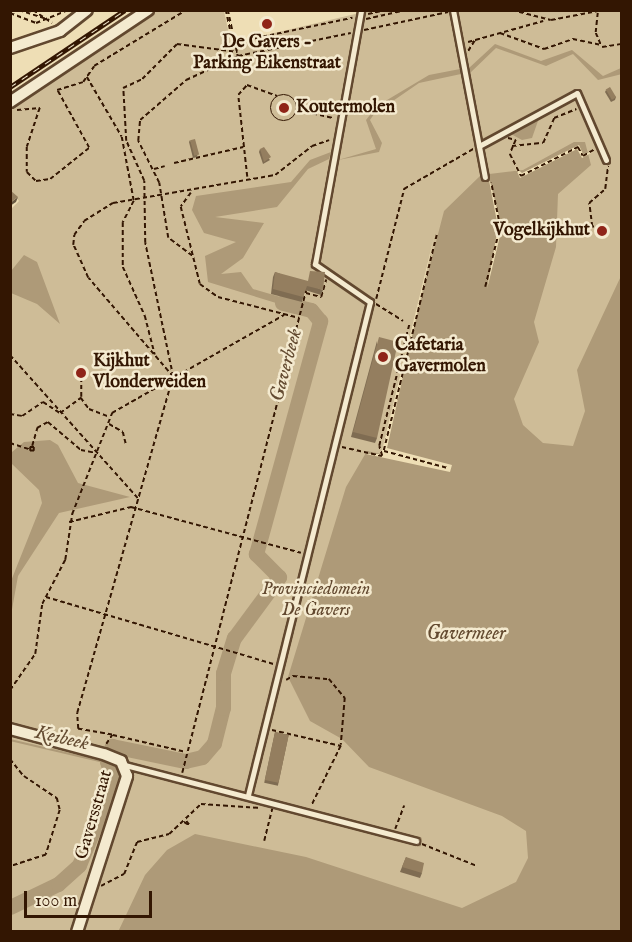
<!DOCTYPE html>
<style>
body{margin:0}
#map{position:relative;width:632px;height:942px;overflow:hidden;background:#eedeb5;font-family:"IM FELL English",serif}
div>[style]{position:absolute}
.green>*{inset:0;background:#cebc97}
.water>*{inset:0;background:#ae9a78}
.pier>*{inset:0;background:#eedeb5}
.stream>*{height:2px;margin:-1px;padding:0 1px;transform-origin:1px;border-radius:1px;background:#ae9a78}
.river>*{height:15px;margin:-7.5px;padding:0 7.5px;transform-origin:7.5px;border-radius:7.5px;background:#ae9a78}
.path>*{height:1.5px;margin-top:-0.75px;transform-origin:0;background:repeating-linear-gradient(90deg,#331602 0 4.5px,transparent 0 7.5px)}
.path>.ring{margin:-0.75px;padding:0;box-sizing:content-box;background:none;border:1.5px solid #331602;border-radius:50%}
.roads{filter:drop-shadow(2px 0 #62482f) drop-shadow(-2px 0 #62482f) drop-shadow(0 2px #62482f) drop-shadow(0 -2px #62482f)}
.lane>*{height:5px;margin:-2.5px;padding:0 2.5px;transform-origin:2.5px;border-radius:2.5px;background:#f4eacf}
.street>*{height:10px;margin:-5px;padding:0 5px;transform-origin:5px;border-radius:5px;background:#f4eacf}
.rail>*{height:4.5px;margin-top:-2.25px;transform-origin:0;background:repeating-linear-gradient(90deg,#f4eacf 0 7px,#331602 0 14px);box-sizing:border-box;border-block:2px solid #331602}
.wall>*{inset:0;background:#7f6c52;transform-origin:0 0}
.shaded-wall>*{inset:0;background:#685842}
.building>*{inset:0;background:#947e5f;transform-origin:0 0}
.dots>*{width:16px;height:16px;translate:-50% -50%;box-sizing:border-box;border:3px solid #f4eacf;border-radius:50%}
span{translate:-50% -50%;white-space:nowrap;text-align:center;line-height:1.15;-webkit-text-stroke:5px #f4eacf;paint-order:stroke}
.poi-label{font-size:18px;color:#331602;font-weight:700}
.left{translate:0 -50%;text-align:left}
.right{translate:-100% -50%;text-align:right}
.park-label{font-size:18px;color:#62482f;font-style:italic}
.street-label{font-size:18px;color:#331602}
.water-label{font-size:20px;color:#644b31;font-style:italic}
.frame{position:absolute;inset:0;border:12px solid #331602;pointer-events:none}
.scale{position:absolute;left:24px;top:891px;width:128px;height:27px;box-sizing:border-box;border:3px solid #331602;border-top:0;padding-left:8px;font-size:18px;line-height:21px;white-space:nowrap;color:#331602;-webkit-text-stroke:4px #f4eacf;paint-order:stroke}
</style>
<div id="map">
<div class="green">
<i style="clip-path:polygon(155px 11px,224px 11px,231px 43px,368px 11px,621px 11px,621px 931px,11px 931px,10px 210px,19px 201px,11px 191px,10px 106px)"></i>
</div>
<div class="water">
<i style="clip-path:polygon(495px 44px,541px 61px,572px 50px,603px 76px,621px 68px,622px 74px,598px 80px,573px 54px,546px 66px,496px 48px,469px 74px,469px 68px)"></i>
<i style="clip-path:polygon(460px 69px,461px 74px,419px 83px,374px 114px,370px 120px,382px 143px,379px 152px,338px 160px,376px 149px,366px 120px,377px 106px,429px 75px)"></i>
<i style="clip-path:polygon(539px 118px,532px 138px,522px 140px,511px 134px)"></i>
<i style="clip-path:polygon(574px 142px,585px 142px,591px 165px,558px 194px,556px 247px,534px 322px,539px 342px,514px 399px,523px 425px,543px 443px,573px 446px,585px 411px,577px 370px,621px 276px,621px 931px,118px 932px,145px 875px,167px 850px,195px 834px,306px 857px,462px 908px,516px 882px,528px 858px,526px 831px,502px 816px,369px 767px,342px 739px,310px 721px,288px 677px,346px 487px,367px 451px,381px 454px,444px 211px,481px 175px,523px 170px)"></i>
<i style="clip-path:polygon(331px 152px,329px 159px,308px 169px,277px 207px,215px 217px,264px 223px,243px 258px,221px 274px,241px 272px,253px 289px,301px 303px,299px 310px,208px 282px,205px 256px,236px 242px,204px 233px,192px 210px,196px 196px,291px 182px,310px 160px)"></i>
<i style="clip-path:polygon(24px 255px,37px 262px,60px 324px,37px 304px,11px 293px,11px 271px)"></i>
<i style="clip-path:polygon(50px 440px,58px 445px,78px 483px,130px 497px,59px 513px,18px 576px,11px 615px,11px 581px,42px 503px,39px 490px,12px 464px,12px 452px,24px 442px)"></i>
</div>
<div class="pier">
<i style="clip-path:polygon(579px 145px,583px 154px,593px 152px,582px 158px,577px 149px,520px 178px,515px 167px,522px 173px)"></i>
<i style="clip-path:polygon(487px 170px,502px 228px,487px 289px,498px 227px)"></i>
<i style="clip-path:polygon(435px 233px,387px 448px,452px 465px,450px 472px,366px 454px,381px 454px)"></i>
</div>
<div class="stream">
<i style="left:10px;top:740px;width:101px;rotate:13.2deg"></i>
</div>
<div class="river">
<i style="left:10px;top:907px;width:53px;rotate:-25.6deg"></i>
<i style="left:58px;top:884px;width:28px;rotate:-42deg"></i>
<i style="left:79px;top:865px;width:90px;rotate:-67.7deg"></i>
<i style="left:113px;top:782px;width:22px;rotate:-106deg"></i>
<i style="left:107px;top:761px;width:16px;rotate:-72deg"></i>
<i style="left:112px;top:746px;width:75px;rotate:11.6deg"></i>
<i style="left:185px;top:761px;width:17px;rotate:-13deg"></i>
<i style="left:202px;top:757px;width:18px;rotate:-49deg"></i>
<i style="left:214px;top:743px;width:36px;rotate:-76deg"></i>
<i style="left:223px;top:708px;width:35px;rotate:-90deg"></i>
<i style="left:223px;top:673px;width:37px;rotate:-73deg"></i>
<i style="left:234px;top:638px;width:76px;rotate:-53.6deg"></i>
<i style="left:279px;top:577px;width:33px;rotate:-135deg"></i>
<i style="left:256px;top:554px;width:242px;rotate:-74.6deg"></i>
<i style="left:320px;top:321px;width:14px;rotate:-129deg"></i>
<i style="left:311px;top:310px;width:30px;rotate:-166deg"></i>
</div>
<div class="path">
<i style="left:19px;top:10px;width:32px;rotate:18deg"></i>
<i style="left:33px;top:10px;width:23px;rotate:34deg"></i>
<i style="left:226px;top:10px;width:34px;rotate:78deg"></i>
<i style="left:233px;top:43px;width:122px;rotate:-11.9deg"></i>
<i style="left:228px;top:10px;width:47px;rotate:77.7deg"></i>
<i style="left:512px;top:10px;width:40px;rotate:14.4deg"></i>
<i style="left:551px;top:20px;width:53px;rotate:-10.9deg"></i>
<i style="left:10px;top:13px;width:28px;rotate:21deg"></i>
<i style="left:36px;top:23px;width:35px;rotate:-22deg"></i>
<i style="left:598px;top:13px;width:20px;rotate:96deg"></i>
<i style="left:596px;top:33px;width:15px;rotate:67deg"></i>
<i style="left:602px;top:47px;width:20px;rotate:-9deg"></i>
<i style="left:368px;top:14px;width:17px;rotate:-13deg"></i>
<i style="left:366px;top:19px;width:41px;rotate:-12.7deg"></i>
<i style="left:364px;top:30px;width:86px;rotate:-12.1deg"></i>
<i style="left:500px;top:33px;width:47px;rotate:20deg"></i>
<i style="left:544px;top:49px;width:31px;rotate:-19deg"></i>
<i style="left:573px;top:39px;width:29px;rotate:12deg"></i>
<i style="left:468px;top:42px;width:78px;rotate:-15.6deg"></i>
<i style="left:468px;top:51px;width:13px;rotate:-58deg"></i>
<i style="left:87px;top:77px;width:69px;rotate:59.7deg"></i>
<i style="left:122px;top:137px;width:65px;rotate:79.4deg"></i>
<i style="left:134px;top:201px;width:25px;rotate:117deg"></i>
<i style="left:123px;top:223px;width:44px;rotate:90deg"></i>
<i style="left:123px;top:267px;width:54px;rotate:65.8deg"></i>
<i style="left:145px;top:316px;width:40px;rotate:75.6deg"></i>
<i class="ring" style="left:271px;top:95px;width:24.5px;height:24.5px"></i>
<i style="left:17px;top:110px;width:23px;rotate:-5deg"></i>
<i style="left:40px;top:108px;width:41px;rotate:108.4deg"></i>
<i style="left:27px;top:147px;width:25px;rotate:90deg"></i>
<i style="left:27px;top:172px;width:13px;rotate:45deg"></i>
<i style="left:36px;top:181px;width:14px;rotate:-8deg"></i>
<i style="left:50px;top:179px;width:50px;rotate:-38.5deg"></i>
<i style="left:89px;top:148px;width:66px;rotate:-118.9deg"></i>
<i style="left:57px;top:90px;width:27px;rotate:-17deg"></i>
<i style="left:83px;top:82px;width:19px;rotate:-55deg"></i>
<i style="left:94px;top:66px;width:108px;rotate:-31.3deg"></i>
<i style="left:298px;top:110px;width:37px;rotate:13deg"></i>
<i style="left:508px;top:138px;width:8px;rotate:14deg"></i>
<i style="left:516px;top:140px;width:15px;rotate:113deg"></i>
<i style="left:510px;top:154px;width:25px;rotate:63deg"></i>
<i style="left:521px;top:176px;width:64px;rotate:-27deg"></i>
<i style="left:578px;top:147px;width:10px;rotate:61deg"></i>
<i style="left:583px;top:156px;width:14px;rotate:-30deg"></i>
<i style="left:512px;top:146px;width:31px;rotate:-6deg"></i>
<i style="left:543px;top:143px;width:27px;rotate:-66deg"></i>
<i style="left:554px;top:118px;width:24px;rotate:-22deg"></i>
<i style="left:174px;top:163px;width:71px;rotate:-13.1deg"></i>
<i style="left:154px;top:169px;width:11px;rotate:-15deg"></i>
<i style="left:247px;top:177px;width:82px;rotate:-96.3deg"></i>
<i style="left:238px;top:95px;width:13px;rotate:-48deg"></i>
<i style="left:247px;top:85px;width:32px;rotate:20deg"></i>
<i style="left:191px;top:193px;width:17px;rotate:126deg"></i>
<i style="left:181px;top:207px;width:79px;rotate:76.1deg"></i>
<i style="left:200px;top:284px;width:22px;rotate:36deg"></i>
<i style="left:218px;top:297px;width:84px;rotate:14.5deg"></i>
<i style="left:602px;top:227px;width:10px;rotate:180deg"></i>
<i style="left:592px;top:227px;width:24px;rotate:-97deg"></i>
<i style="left:589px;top:203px;width:21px;rotate:-41deg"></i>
<i style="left:605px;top:189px;width:23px;rotate:-83deg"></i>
<i style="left:437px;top:235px;width:222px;rotate:103.8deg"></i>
<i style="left:384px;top:451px;width:66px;rotate:14.9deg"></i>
<i style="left:192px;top:256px;width:30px;rotate:-143deg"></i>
<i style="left:168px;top:238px;width:56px;rotate:-99.3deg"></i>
<i style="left:159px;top:183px;width:47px;rotate:-116.6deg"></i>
<i style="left:138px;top:141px;width:21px;rotate:-85deg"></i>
<i style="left:140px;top:120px;width:61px;rotate:-41deg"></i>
<i style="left:186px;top:80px;width:57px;rotate:-24.8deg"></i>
<i style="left:238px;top:56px;width:115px;rotate:-11.5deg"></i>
<i style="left:485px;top:287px;width:62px;rotate:-76deg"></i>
<i style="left:500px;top:227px;width:45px;rotate:-101.6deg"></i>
<i style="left:306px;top:293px;width:16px;rotate:15deg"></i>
<i style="left:321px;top:297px;width:18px;rotate:-74deg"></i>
<i style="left:376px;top:299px;width:114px;rotate:-75.7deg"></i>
<i style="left:404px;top:189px;width:80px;rotate:-30.1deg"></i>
<i style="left:376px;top:304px;width:32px;rotate:32deg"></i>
<i style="left:10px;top:355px;width:192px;rotate:48.2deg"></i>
<i style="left:173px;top:377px;width:130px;rotate:-130.6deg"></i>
<i style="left:88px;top:278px;width:36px;rotate:-114deg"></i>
<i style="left:73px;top:245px;width:10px;rotate:-84deg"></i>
<i style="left:74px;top:235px;width:17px;rotate:-54deg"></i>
<i style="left:84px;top:221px;width:34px;rotate:-32deg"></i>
<i style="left:113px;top:203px;width:164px;rotate:-9.8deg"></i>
<i style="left:275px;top:175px;width:47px;rotate:-38.1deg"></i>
<i style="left:312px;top:146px;width:18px;rotate:-19deg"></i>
<i style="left:81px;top:397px;width:20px;rotate:-90deg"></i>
<i style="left:10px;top:414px;width:12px;rotate:9deg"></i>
<i style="left:22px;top:416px;width:25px;rotate:-34deg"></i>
<i style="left:43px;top:402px;width:20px;rotate:33deg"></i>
<i style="left:60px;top:413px;width:26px;rotate:-36deg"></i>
<i style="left:81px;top:398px;width:14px;rotate:54deg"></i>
<i style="left:89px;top:409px;width:22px;rotate:21deg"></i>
<i style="left:109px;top:424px;width:16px;rotate:30deg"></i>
<i style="left:123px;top:432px;width:12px;rotate:76deg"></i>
<i style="left:10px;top:443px;width:20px;rotate:18deg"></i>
<i style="left:32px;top:446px;width:19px;rotate:-74deg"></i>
<i style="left:37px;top:428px;width:13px;rotate:-29deg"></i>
<i style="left:48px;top:422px;width:43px;rotate:40.3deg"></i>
<i style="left:81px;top:450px;width:15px;rotate:11deg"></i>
<i style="left:30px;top:447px;width:4px"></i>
<i style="left:34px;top:447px;width:4px;rotate:90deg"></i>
<i style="left:34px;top:451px;width:4px;rotate:180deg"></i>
<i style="left:30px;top:451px;width:4px;rotate:-90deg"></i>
<i style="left:342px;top:447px;width:41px;rotate:12.7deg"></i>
<i style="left:382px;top:456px;width:10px;rotate:-107deg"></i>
<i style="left:379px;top:446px;width:125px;rotate:-76.1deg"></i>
<i style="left:69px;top:522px;width:64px;rotate:-13.6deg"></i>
<i style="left:131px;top:507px;width:176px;rotate:15.1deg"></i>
<i style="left:46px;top:597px;width:238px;rotate:16.4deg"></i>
<i style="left:286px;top:680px;width:8px;rotate:-30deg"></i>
<i style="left:293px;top:676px;width:36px;rotate:5deg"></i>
<i style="left:329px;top:679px;width:25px;rotate:50deg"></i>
<i style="left:345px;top:698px;width:47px;rotate:94.9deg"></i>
<i style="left:10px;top:690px;width:44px;rotate:-55.2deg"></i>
<i style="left:35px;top:654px;width:50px;rotate:-82deg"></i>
<i style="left:42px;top:604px;width:50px;rotate:-62.4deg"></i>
<i style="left:65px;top:560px;width:47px;rotate:-81.3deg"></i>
<i style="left:72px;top:514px;width:109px;rotate:-68.4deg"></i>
<i style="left:112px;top:413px;width:198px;rotate:-29.7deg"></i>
<i style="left:272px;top:730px;width:71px;rotate:13.1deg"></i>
<i style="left:341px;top:746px;width:66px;rotate:116.2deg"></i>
<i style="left:113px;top:735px;width:75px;rotate:13.1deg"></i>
<i style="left:106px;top:744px;width:11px;rotate:-56deg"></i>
<i style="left:112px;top:735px;width:35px;rotate:-170deg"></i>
<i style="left:78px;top:729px;width:16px;rotate:-94deg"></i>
<i style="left:77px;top:713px;width:349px;rotate:-74.1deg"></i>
<i style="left:173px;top:377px;width:137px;rotate:-101.8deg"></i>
<i style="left:145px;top:243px;width:62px;rotate:-90.9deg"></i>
<i style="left:144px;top:181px;width:44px;rotate:-114.2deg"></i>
<i style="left:126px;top:141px;width:53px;rotate:-93.2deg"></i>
<i style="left:123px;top:88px;width:21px;rotate:-25deg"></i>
<i style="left:142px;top:79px;width:49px;rotate:-45deg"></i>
<i style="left:177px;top:44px;width:61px;rotate:7.6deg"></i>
<i style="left:10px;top:759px;width:22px;rotate:51deg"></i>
<i style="left:24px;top:776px;width:40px;rotate:34deg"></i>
<i style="left:57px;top:798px;width:12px;rotate:76deg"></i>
<i style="left:60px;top:810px;width:47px;rotate:107.3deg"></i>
<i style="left:46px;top:855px;width:38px;rotate:162deg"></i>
<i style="left:182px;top:773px;width:498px;rotate:-75.6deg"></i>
<i style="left:184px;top:822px;width:6px;rotate:31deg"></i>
<i style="left:189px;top:825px;width:6px;rotate:-129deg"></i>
<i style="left:395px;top:829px;width:25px;rotate:-69deg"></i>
<i style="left:264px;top:841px;width:33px;rotate:-76deg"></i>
<i style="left:422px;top:844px;width:59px;rotate:21.8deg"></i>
<i style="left:101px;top:886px;width:26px;rotate:-28deg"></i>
<i style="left:124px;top:874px;width:35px;rotate:-68deg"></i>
<i style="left:137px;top:842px;width:33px;rotate:-14deg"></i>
<i style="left:169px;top:834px;width:44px;rotate:-43.2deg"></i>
<i style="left:201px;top:804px;width:60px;rotate:3.8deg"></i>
</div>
<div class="roads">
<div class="lane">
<i style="left:453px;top:10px;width:170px;rotate:79.2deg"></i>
<i style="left:479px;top:146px;width:111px;rotate:-28.4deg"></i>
<i style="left:577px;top:93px;width:73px;rotate:66.6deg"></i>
<i style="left:125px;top:765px;width:301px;rotate:14.6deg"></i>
<i style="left:248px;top:795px;width:508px;rotate:-76.1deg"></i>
<i style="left:370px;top:302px;width:67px;rotate:-145.4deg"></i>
<i style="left:315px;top:264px;width:258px;rotate:-79.7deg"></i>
</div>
<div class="street">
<i style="left:10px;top:48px;width:53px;rotate:-18.8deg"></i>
<i style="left:60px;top:31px;width:34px;rotate:-38deg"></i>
<i style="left:10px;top:102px;width:166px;rotate:-33.7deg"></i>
<i style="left:10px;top:729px;width:96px;rotate:15deg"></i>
<i style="left:77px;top:932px;width:164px;rotate:-72.2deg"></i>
<i style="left:127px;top:776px;width:16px;rotate:-112deg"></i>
<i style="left:121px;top:761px;width:18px;rotate:-158deg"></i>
</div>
</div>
<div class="rail">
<i style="left:10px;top:87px;width:138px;rotate:-33.8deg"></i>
</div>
<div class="wall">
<i style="clip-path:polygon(606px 90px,616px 97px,615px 100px,611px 102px,605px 92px)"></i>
<i style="clip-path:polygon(190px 140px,198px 157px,193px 158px,189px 142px)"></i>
<i style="clip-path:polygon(260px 149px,270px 160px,263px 164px,259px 152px)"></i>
<i style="clip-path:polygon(275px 272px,323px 290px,321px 295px,305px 290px,302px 302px,271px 294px,273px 277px)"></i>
<i style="clip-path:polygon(377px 341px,377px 438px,375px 443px,351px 437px)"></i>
<i style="left:275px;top:732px;width:14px;height:52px;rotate:12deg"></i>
<i style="clip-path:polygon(406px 857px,422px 873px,420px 878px,400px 872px)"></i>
</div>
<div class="shaded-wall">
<i style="clip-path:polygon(281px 108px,288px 108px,287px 111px,280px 110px)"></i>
<i style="clip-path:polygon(18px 197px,16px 202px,10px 206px,10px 203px)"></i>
<i style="clip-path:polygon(78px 375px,85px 375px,84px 377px,77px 377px)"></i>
</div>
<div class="building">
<i style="left:610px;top:87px;width:12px;height:5px;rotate:59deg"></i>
<i style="clip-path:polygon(288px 101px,288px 108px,281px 108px,281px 102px)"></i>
<i style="left:195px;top:139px;width:16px;height:5px;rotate:75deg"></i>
<i style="clip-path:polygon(264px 147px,271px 157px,264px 162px,260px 149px)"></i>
<i style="clip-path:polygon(10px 190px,18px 197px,10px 203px)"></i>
<i style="clip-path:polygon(310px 271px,325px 272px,323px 290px,307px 286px,303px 297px,273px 289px,275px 272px,308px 281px)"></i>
<i style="clip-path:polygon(379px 337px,398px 342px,377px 438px,353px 432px)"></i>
<i style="left:78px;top:367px;width:7px;height:8px"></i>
<i style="left:275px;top:732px;width:14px;height:49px;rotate:12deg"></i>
<i style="clip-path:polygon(406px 857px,424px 863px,422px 873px,402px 867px)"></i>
</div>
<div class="dots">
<i style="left:267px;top:24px;background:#8f2418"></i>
<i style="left:284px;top:108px;background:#8f2418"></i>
<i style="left:602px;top:231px;background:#8f2418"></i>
<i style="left:383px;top:357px;background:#8f2418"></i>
<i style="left:81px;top:373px;background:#8f2418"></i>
</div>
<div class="poi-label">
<span style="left:267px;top:54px">De Gavers -<br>Parking Eikenstraat</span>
<span class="left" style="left:296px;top:108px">Koutermolen</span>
<span class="right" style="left:590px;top:231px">Vogelkijkhut</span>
<span class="left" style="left:395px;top:357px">Cafetaria<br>Gavermolen</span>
<span class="left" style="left:93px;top:373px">Kijkhut<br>Vlonderweiden</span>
</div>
<div class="park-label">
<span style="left:316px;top:601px">Provinciedomein<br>De Gavers</span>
</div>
<div class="street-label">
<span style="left:95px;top:815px;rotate:-74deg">Gaversstraat</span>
</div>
<div class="water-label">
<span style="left:286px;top:365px;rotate:-75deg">Gaverbeek</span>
<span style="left:466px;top:633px">Gavermeer</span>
<span style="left:62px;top:738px;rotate:13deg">Keibeek</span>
</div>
<div class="frame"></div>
<div class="scale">100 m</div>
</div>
